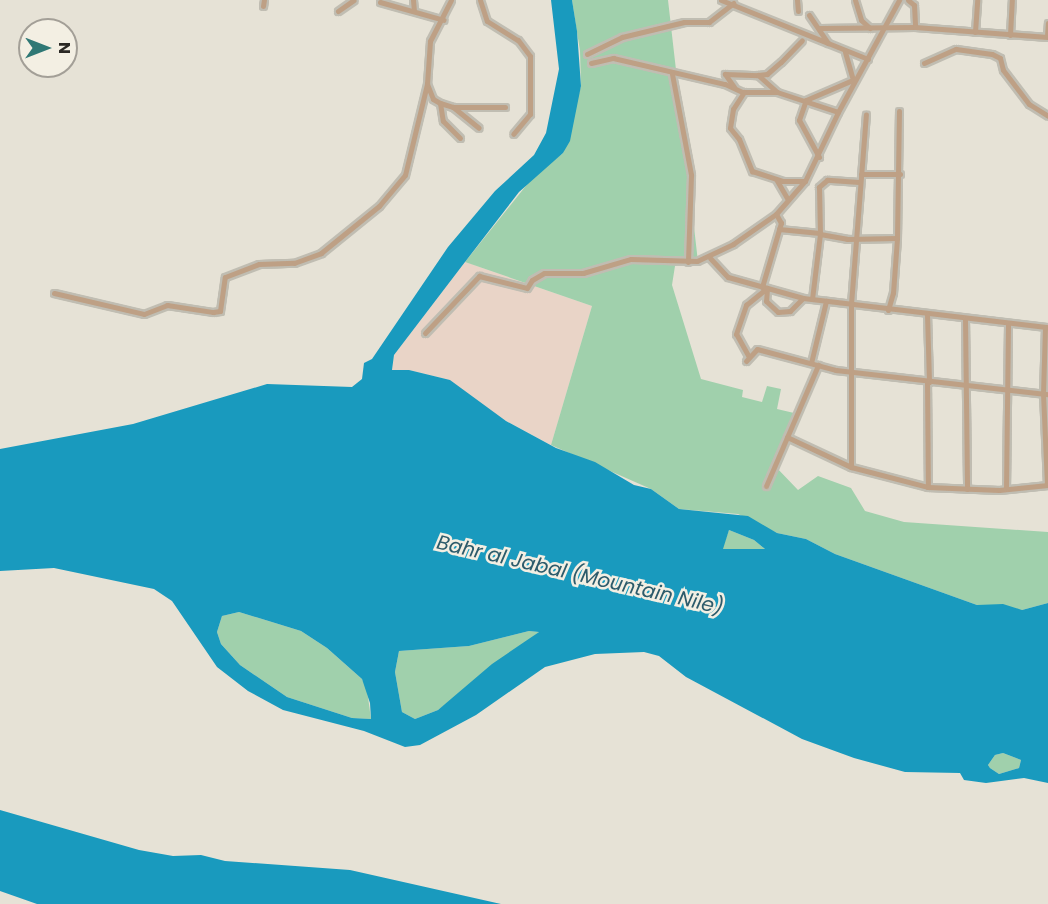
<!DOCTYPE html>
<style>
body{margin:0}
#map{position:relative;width:1048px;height:904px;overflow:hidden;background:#e6e2d6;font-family:Poppins,sans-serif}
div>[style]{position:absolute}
.industrial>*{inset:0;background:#e9d4c7}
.green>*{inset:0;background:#a0d0ac}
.water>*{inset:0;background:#199abe}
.roads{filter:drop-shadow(2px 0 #c0bdb2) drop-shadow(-2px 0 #c0bdb2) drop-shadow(0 2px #c0bdb2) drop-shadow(0 -2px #c0bdb2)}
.minor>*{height:5px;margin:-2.5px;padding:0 2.5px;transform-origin:2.5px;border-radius:2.5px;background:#bea085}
span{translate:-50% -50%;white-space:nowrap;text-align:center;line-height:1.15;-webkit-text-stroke:5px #f3efe3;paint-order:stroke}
.water-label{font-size:20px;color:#2c5b6b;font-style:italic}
.north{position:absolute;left:18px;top:18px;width:60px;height:60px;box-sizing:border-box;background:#f3efe3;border:2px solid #a39f97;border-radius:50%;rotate:90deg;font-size:16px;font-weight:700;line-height:24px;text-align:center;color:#2a2824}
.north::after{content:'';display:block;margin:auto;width:21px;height:27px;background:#2f7875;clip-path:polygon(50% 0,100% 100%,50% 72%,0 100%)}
</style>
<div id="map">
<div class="industrial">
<i style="clip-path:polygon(465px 262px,592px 306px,551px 445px,490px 412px,450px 380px,409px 370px,392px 371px,394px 355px)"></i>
</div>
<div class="green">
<i style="clip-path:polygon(572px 0,668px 0,698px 262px,675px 266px,672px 285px,701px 379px,743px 390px,742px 397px,762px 402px,767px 386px,781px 389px,777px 409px,794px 413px,774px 465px,798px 490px,818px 476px,851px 488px,865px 511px,904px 522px,1048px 532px,1048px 603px,1022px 610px,977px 605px,835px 554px,806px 539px,777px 533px,738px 514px,679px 509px,651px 489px,551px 445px,592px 306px,465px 262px,533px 177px,563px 153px,581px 86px,580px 51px)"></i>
<i style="clip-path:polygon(729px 530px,754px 540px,765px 549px,722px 549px)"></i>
<i style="clip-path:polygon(239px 612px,301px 631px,327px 648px,362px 679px,367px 690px,371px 719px,352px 718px,287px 697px,240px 665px,221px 644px,217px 632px,222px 616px)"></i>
<i style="clip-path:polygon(529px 631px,539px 632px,438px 710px,415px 719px,402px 712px,395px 672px,399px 651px,469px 646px)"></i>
<i style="clip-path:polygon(1003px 753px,1021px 760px,1019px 768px,999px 774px,990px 768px,988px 765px,995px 755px)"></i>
</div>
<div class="water">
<i style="clip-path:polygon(evenodd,551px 0,572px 0,577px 31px,581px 86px,570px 141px,563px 153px,519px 192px,465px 262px,394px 355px,392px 370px,409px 370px,450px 380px,506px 421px,556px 448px,595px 462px,634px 485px,651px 489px,679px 509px,748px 516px,777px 533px,806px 539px,835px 554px,977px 605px,1003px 604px,1022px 610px,1048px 603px,1048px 783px,1024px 778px,986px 783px,964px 780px,960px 773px,905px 772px,854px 758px,802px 739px,686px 677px,659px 656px,644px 652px,595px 654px,545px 667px,476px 715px,420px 745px,405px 747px,364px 731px,283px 710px,248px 691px,217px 667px,172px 601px,154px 589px,54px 568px,0 571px,0 449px,133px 424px,267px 384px,352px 387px,362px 379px,364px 363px,372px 359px,448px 247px,495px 191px,534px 155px,546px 133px,559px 69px,551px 0,729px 530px,754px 540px,765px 549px,723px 549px,729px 530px,551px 0,239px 612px,301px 631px,327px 648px,362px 679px,370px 703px,371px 719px,352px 718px,287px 697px,240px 665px,221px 644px,217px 632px,222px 616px,239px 612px,551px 0,529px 631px,539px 632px,492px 664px,438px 710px,415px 719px,402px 712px,395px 672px,399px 651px,469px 646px,529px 631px,551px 0,1003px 753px,1021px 760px,1019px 768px,999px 774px,990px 768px,988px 765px,995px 755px,1003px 753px)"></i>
<i style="clip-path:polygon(0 810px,139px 850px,173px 856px,201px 855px,225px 861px,350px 870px,501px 904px,37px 904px,0 891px)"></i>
</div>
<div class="roads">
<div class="minor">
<i style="left:413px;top:0;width:11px;rotate:85deg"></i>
<i style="left:480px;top:0;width:22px;rotate:72deg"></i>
<i style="left:487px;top:21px;width:36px;rotate:32deg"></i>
<i style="left:518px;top:40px;width:20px;rotate:53deg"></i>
<i style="left:530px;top:56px;width:58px;rotate:90deg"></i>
<i style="left:530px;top:114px;width:26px;rotate:130deg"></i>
<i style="left:721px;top:0;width:115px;rotate:21.9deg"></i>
<i style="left:797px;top:0;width:11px;rotate:85deg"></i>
<i style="left:855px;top:0;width:21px;rotate:73deg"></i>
<i style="left:861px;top:20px;width:12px;rotate:42deg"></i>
<i style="left:908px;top:0;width:8px;rotate:40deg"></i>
<i style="left:914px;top:5px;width:22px;rotate:87deg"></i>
<i style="left:380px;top:2px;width:66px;rotate:15.7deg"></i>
<i style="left:263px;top:6px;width:6px;rotate:-81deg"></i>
<i style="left:338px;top:11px;width:19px;rotate:-35deg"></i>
<i style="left:809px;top:15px;width:34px;rotate:56deg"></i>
<i style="left:828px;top:43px;width:43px;rotate:21.8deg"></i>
<i style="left:820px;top:28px;width:95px;rotate:-0.6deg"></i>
<i style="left:915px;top:27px;width:133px;rotate:4.3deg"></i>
<i style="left:975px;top:32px;width:32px;rotate:-86deg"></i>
<i style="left:1010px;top:35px;width:35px;rotate:-87deg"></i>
<i style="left:1047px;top:36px;width:13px;rotate:-86deg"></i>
<i style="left:845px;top:52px;width:26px;rotate:74deg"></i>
<i style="left:587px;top:54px;width:39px;rotate:-26deg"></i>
<i style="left:622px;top:37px;width:64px;rotate:-13.6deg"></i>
<i style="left:684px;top:22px;width:25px"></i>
<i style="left:709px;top:22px;width:31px;rotate:-38deg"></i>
<i style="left:591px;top:63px;width:23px;rotate:-13deg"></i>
<i style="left:613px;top:58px;width:115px;rotate:13.1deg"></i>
<i style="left:725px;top:84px;width:19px;rotate:25deg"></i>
<i style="left:742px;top:92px;width:35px"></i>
<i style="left:777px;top:92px;width:64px;rotate:18.2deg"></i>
<i style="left:924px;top:63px;width:35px;rotate:-24deg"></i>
<i style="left:956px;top:49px;width:36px;rotate:8deg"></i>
<i style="left:992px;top:54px;width:9px;rotate:27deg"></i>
<i style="left:1000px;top:58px;width:12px;rotate:76deg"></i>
<i style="left:1003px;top:70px;width:43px;rotate:52.6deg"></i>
<i style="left:1029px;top:104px;width:22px;rotate:32deg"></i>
<i style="left:672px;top:74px;width:103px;rotate:79.3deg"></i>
<i style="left:691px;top:175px;width:87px;rotate:92deg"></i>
<i style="left:758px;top:75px;width:9px;rotate:-6deg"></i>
<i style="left:767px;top:74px;width:18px;rotate:-41deg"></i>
<i style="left:781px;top:62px;width:30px;rotate:-46deg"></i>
<i style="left:427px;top:84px;width:16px;rotate:68deg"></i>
<i style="left:433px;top:99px;width:8px;rotate:30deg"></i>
<i style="left:440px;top:103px;width:14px;rotate:17deg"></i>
<i style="left:453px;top:107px;width:52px"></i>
<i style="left:734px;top:87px;width:16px;rotate:-125deg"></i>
<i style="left:725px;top:74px;width:33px;rotate:2deg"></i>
<i style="left:758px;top:75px;width:25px;rotate:42deg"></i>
<i style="left:744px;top:92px;width:20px;rotate:123deg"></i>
<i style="left:733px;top:109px;width:19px;rotate:99deg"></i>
<i style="left:730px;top:128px;width:14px;rotate:51deg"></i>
<i style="left:739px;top:139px;width:35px;rotate:68deg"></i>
<i style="left:752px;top:171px;width:32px;rotate:18deg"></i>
<i style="left:782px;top:181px;width:23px"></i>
<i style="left:440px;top:103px;width:18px;rotate:81deg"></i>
<i style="left:443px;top:121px;width:24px;rotate:45deg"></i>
<i style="left:453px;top:107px;width:33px;rotate:39deg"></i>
<i style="left:819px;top:157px;width:42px;rotate:-118.4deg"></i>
<i style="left:799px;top:120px;width:21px;rotate:-71deg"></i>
<i style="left:806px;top:100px;width:53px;rotate:-23.2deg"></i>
<i style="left:861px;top:174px;width:39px"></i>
<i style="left:776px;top:179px;width:22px;rotate:60deg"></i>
<i style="left:859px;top:182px;width:32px;rotate:-176deg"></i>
<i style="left:827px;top:180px;width:11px;rotate:139deg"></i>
<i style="left:819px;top:187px;width:47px;rotate:88.8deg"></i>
<i style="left:820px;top:234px;width:27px;rotate:10deg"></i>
<i style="left:847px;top:239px;width:50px;rotate:-1.1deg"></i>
<i style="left:779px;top:229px;width:41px;rotate:5.6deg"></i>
<i style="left:710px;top:258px;width:26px;rotate:47deg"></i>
<i style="left:728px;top:277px;width:78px;rotate:15.6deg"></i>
<i style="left:803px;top:298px;width:247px;rotate:6.8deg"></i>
<i style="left:762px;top:287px;width:67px;rotate:-73.5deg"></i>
<i style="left:781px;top:223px;width:10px;rotate:-119deg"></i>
<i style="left:767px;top:288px;width:13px;rotate:94deg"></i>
<i style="left:766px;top:301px;width:16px;rotate:43deg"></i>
<i style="left:778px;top:312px;width:12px;rotate:-5deg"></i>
<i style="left:790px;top:311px;width:18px;rotate:-45deg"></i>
<i style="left:54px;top:293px;width:92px;rotate:13.1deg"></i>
<i style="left:144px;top:314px;width:25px;rotate:-21deg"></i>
<i style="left:167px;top:305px;width:47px;rotate:8.7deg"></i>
<i style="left:213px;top:312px;width:7px;rotate:-8deg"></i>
<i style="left:220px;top:311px;width:34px;rotate:-82deg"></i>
<i style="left:225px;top:277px;width:36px;rotate:-21deg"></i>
<i style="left:259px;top:264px;width:35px;rotate:-2deg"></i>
<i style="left:294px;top:263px;width:29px;rotate:-20deg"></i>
<i style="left:321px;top:253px;width:75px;rotate:-39deg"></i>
<i style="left:379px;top:206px;width:40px;rotate:-50deg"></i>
<i style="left:405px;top:175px;width:94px;rotate:-76.4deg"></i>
<i style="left:427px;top:84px;width:43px;rotate:-86deg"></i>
<i style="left:430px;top:41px;width:46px;rotate:-62.9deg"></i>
<i style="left:812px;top:299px;width:65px;rotate:-83deg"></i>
<i style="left:888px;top:310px;width:18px;rotate:-74deg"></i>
<i style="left:893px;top:293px;width:55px;rotate:-85.8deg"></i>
<i style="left:897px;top:238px;width:127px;rotate:-89.1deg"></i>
<i style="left:927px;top:314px;width:68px;rotate:88.3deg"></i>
<i style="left:965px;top:318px;width:171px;rotate:89.3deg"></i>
<i style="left:1045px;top:327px;width:66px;rotate:91.7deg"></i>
<i style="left:1043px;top:393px;width:92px;rotate:87.5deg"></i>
<i style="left:425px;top:333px;width:79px;rotate:-46.5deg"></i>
<i style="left:479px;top:276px;width:49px;rotate:14deg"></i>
<i style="left:527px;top:288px;width:9px;rotate:-58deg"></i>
<i style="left:532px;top:280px;width:14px;rotate:-30deg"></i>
<i style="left:544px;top:273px;width:39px"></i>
<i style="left:583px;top:273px;width:50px;rotate:-16.3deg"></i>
<i style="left:631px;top:259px;width:66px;rotate:1.7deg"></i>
<i style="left:697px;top:261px;width:40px;rotate:-25deg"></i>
<i style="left:733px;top:244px;width:52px;rotate:-34.9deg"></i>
<i style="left:776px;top:214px;width:44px;rotate:-48.7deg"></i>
<i style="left:805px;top:181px;width:76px;rotate:-64.4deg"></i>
<i style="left:838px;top:112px;width:128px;rotate:-61.4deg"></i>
<i style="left:749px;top:357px;width:26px;rotate:-119deg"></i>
<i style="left:736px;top:334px;width:31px;rotate:-71deg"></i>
<i style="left:746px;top:305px;width:27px;rotate:-39deg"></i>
<i style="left:746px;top:361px;width:16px;rotate:-47deg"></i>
<i style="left:757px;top:349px;width:82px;rotate:14.9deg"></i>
<i style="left:836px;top:370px;width:213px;rotate:6.5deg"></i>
<i style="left:811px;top:363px;width:64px;rotate:-76.4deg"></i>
<i style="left:927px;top:381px;width:106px;rotate:89.5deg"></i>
<i style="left:787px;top:437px;width:71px;rotate:25.1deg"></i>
<i style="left:851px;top:467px;width:80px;rotate:14.6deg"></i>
<i style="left:928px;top:487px;width:71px;rotate:2.4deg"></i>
<i style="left:999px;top:490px;width:49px;rotate:-5.8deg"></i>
<i style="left:851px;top:467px;width:163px;rotate:-90deg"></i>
<i style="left:851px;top:304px;width:190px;rotate:-85.5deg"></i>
<i style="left:766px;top:486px;width:132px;rotate:-66.7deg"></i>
<i style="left:1006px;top:489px;width:166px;rotate:-89.3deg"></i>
</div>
</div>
<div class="water-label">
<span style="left:580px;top:575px;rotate:13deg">Bahr al Jabal (Mountain Nile)</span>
</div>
<div class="north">N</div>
</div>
